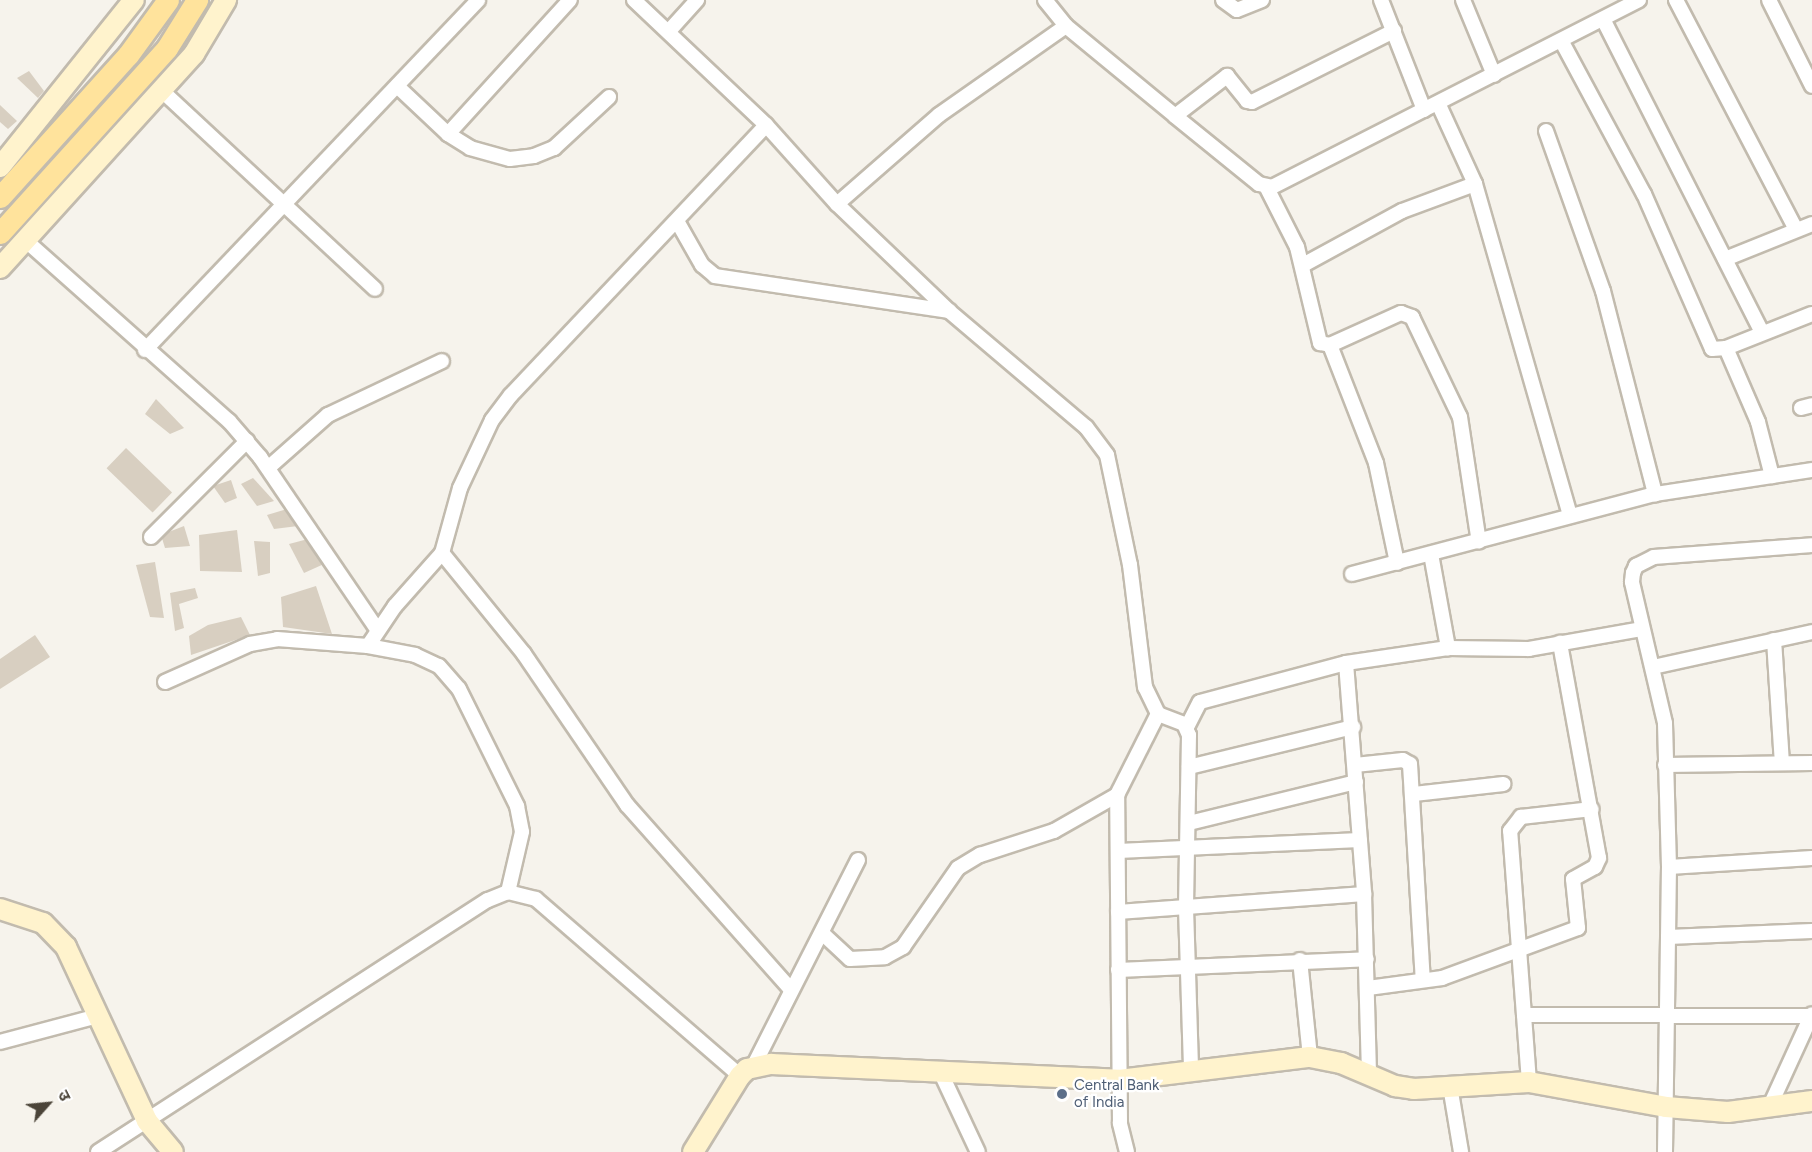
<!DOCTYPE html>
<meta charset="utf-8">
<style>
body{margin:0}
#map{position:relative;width:1812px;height:1152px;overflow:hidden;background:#f6f3ec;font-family:Figtree,"Noto Sans Devanagari",sans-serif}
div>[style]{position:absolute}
.building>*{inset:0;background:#d8cfc1;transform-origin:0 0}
.roads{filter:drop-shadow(2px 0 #c2bbae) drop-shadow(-2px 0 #c2bbae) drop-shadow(0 2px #c2bbae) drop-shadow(0 -2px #c2bbae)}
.street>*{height:14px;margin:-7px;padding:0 7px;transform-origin:7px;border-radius:7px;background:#fff}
.secondary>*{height:20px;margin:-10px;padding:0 10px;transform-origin:10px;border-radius:10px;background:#fff3cd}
.primary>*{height:21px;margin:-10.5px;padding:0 10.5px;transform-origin:10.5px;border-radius:10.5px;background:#ffe39c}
.dots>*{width:16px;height:16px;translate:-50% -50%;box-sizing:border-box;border:3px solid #fff;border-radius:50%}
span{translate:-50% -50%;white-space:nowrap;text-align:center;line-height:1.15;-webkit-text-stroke:4.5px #fff;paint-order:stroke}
.service-label{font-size:15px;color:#4e5e75}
.left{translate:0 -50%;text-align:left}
.north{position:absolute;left:18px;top:1074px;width:60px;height:60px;-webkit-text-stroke:4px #fff;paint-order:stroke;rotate:63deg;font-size:16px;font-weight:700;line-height:24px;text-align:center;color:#4b4439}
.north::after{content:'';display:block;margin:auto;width:21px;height:27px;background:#4b4439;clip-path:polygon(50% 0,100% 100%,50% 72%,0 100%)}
</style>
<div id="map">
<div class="building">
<i style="clip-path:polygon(29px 71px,44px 91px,38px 98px,17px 78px)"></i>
<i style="clip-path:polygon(0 105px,17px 121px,8px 129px,0 122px)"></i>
<i style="clip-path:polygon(156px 399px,184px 428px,170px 434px,145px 414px)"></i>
<i style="left:126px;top:448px;width:64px;height:28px;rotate:44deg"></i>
<i style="clip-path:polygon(253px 478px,274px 501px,257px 506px,241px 484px)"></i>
<i style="clip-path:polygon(231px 480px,237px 498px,225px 503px,213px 486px)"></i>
<i style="clip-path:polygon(287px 509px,298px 526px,274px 529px,267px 515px)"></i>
<i style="clip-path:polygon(184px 526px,190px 546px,165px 548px,161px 535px)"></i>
<i style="clip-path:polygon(237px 530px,242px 572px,200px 571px,199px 535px)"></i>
<i style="clip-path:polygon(308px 539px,324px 564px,304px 573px,289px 544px)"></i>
<i style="clip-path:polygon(254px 541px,270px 542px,270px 573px,258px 576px)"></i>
<i style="clip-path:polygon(155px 562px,164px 618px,150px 617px,136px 565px)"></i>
<i style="clip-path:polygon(316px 586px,332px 634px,283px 627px,281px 597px)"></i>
<i style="clip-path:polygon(195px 588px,198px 598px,179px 604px,184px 628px,175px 631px,170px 593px)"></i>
<i style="clip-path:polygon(241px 617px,250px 635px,191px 655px,189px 636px,208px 625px)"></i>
<i style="clip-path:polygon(35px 635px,50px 657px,0 689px,0 659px)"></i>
</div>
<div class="roads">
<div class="street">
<i style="left:634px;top:0;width:182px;rotate:43.4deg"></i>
<i style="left:766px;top:125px;width:106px;rotate:48.1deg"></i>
<i style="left:837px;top:204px;width:155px;rotate:43.7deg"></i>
<i style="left:949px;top:311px;width:180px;rotate:40.3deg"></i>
<i style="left:1086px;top:427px;width:35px;rotate:53deg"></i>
<i style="left:1107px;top:455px;width:112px;rotate:78.2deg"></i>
<i style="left:1130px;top:565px;width:123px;rotate:83deg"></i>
<i style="left:1145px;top:687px;width:30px;rotate:64deg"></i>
<i style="left:1158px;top:714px;width:28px;rotate:21deg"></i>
<i style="left:1184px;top:724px;width:12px;rotate:66deg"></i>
<i style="left:1189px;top:735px;width:173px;rotate:91deg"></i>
<i style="left:1186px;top:908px;width:163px;rotate:88.2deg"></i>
<i style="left:1045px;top:0;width:33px;rotate:51deg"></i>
<i style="left:1066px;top:26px;width:141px;rotate:39.5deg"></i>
<i style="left:1175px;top:116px;width:108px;rotate:39deg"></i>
<i style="left:1259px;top:184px;width:13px;rotate:13deg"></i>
<i style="left:1272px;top:187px;width:412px;rotate:-27deg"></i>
<i style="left:1223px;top:0;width:17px;rotate:36deg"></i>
<i style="left:1237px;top:10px;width:27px;rotate:-22deg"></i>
<i style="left:1381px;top:0;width:118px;rotate:68.6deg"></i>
<i style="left:1463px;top:0;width:81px;rotate:67.5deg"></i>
<i style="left:1676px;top:0;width:259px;rotate:62.4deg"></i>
<i style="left:1769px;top:0;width:96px;rotate:63.4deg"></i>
<i style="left:1603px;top:19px;width:351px;rotate:63.1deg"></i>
<i style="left:669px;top:31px;width:42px;rotate:-47.9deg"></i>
<i style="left:1562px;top:42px;width:173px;rotate:61.7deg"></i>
<i style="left:1644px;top:194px;width:169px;rotate:66.3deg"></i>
<i style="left:1712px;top:349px;width:14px;rotate:-4deg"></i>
<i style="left:1726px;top:348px;width:92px;rotate:-21.6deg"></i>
<i style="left:397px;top:86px;width:70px;rotate:43.3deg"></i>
<i style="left:448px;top:134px;width:26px;rotate:32deg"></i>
<i style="left:470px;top:148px;width:41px;rotate:15.4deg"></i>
<i style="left:510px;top:159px;width:24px;rotate:-7deg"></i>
<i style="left:534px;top:156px;width:22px;rotate:-22deg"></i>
<i style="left:554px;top:148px;width:75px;rotate:-42.8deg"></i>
<i style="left:161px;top:90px;width:292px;rotate:42.9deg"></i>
<i style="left:1438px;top:103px;width:89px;rotate:65.4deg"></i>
<i style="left:1475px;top:184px;width:345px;rotate:74deg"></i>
<i style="left:1175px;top:116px;width:66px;rotate:-37.6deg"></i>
<i style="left:1227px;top:76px;width:32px;rotate:51deg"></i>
<i style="left:1247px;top:101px;width:5px;rotate:11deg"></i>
<i style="left:1252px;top:102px;width:159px;rotate:-26.6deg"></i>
<i style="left:1546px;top:131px;width:170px;rotate:70.4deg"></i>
<i style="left:1603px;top:291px;width:210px;rotate:75.6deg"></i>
<i style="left:448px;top:134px;width:181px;rotate:-47.7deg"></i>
<i style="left:1266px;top:186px;width:68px;rotate:63.1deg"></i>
<i style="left:1297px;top:247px;width:99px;rotate:76.5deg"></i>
<i style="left:1320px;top:343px;width:10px;rotate:11deg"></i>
<i style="left:1330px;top:345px;width:78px;rotate:-24.3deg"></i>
<i style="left:1401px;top:313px;width:12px;rotate:20deg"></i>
<i style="left:1412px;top:317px;width:111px;rotate:64.4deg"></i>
<i style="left:1460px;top:417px;width:126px;rotate:81.4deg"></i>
<i style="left:837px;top:204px;width:135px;rotate:-41.1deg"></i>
<i style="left:939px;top:115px;width:155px;rotate:-35deg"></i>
<i style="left:677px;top:221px;width:51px;rotate:60.4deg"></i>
<i style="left:702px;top:265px;width:17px;rotate:40deg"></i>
<i style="left:715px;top:276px;width:237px;rotate:8.5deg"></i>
<i style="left:25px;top:240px;width:273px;rotate:41.6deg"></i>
<i style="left:229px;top:421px;width:48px;rotate:49.3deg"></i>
<i style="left:260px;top:457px;width:208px;rotate:55.8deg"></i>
<i style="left:1725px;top:259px;width:94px;rotate:-21.9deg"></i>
<i style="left:1303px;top:265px;width:113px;rotate:-28.6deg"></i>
<i style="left:1402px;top:211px;width:78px;rotate:-20.3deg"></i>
<i style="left:1330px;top:345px;width:127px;rotate:68.7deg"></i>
<i style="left:1376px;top:463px;width:102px;rotate:78.1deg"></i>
<i style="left:1726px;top:348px;width:81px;rotate:66.6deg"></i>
<i style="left:1758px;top:422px;width:56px;rotate:75.5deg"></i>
<i style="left:145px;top:350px;width:483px;rotate:-46.4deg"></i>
<i style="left:1801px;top:408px;width:11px;rotate:-15deg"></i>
<i style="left:268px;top:468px;width:80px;rotate:-41.5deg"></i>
<i style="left:328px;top:415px;width:126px;rotate:-25.3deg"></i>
<i style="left:151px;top:537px;width:136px;rotate:-45deg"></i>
<i style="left:442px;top:553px;width:130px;rotate:50.9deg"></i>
<i style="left:524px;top:654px;width:183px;rotate:55.7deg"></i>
<i style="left:627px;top:805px;width:247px;rotate:48.4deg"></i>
<i style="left:1431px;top:554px;width:96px;rotate:79.7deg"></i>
<i style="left:1352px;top:574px;width:313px;rotate:-14.8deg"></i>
<i style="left:1655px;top:494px;width:159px;rotate:-8.7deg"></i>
<i style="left:1774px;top:640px;width:123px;rotate:86.3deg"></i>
<i style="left:368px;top:646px;width:48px;rotate:-56deg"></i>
<i style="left:395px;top:606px;width:71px;rotate:-48.4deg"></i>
<i style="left:442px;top:553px;width:67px;rotate:-74.5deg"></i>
<i style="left:460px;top:488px;width:75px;rotate:-64.8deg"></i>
<i style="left:492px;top:420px;width:31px;rotate:-53deg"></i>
<i style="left:511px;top:395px;width:371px;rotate:-46.6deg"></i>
<i style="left:1346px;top:663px;width:232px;rotate:85.5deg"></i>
<i style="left:1364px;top:894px;width:180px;rotate:88.4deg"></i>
<i style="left:1653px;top:667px;width:163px;rotate:-12.4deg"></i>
<i style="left:165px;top:682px;width:93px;rotate:-24.1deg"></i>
<i style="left:250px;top:644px;width:27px;rotate:-10deg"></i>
<i style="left:277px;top:639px;width:91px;rotate:4.4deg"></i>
<i style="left:368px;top:646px;width:48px;rotate:10.8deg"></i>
<i style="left:415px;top:655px;width:26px;rotate:25deg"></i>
<i style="left:439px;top:666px;width:30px;rotate:49deg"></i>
<i style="left:459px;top:689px;width:131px;rotate:63.6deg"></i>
<i style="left:517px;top:806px;width:26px;rotate:79deg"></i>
<i style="left:522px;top:832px;width:62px;rotate:103.1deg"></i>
<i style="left:1187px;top:727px;width:28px;rotate:-63deg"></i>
<i style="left:1200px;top:702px;width:151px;rotate:-15deg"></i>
<i style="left:1346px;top:663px;width:103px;rotate:-8.4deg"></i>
<i style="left:1448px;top:648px;width:81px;rotate:0.7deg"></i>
<i style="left:1529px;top:649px;width:114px;rotate:-10.1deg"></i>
<i style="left:1355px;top:765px;width:48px;rotate:-5.9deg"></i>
<i style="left:1403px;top:760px;width:8px;rotate:30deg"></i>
<i style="left:1410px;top:764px;width:216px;rotate:86.6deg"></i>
<i style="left:1665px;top:765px;width:147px;rotate:-0.8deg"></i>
<i style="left:1189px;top:767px;width:169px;rotate:-13.7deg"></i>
<i style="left:1414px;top:794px;width:90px;rotate:-6.4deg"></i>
<i style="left:1189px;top:823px;width:172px;rotate:-13.8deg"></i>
<i style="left:1118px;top:851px;width:242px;rotate:-2.6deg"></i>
<i style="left:1669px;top:867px;width:143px;rotate:-3.6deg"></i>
<i style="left:1118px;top:912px;width:247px;rotate:-4.2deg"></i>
<i style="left:822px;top:933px;width:38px;rotate:43deg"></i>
<i style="left:850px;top:959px;width:35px;rotate:-3deg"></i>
<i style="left:885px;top:957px;width:21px;rotate:-29deg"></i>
<i style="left:903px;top:947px;width:96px;rotate:-55.2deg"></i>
<i style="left:958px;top:868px;width:26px;rotate:-31deg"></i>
<i style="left:980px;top:855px;width:78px;rotate:-18deg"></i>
<i style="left:1054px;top:831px;width:73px;rotate:-29.7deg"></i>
<i style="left:1668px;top:937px;width:144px;rotate:-2.4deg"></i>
<i style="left:1300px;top:960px;width:98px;rotate:84.1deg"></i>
<i style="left:1118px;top:970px;width:249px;rotate:-2.5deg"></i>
<i style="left:1368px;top:988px;width:75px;rotate:-7.7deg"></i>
<i style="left:1442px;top:978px;width:145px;rotate:-20.2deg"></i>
<i style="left:1578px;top:928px;width:49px;rotate:-95.8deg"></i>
<i style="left:1573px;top:879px;width:25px;rotate:-29deg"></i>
<i style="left:1595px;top:867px;width:10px;rotate:-66deg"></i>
<i style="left:1599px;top:858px;width:219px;rotate:-100.3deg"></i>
<i style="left:1524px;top:1015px;width:287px;rotate:0.2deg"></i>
<i style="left:0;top:1042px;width:101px;rotate:-14.9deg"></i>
<i style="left:753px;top:1067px;width:232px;rotate:-63.1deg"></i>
<i style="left:940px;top:1071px;width:89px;rotate:64.9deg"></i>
<i style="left:1529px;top:1082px;width:252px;rotate:-94.3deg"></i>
<i style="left:1510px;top:831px;width:18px;rotate:-52deg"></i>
<i style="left:1521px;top:817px;width:71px;rotate:-6.4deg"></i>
<i style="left:1450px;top:1086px;width:67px;rotate:80.5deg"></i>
<i style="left:1769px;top:1108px;width:103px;rotate:-65.4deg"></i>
<i style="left:98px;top:1152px;width:464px;rotate:-32.9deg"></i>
<i style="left:488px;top:900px;width:22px;rotate:-22deg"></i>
<i style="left:508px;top:892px;width:29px;rotate:14deg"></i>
<i style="left:536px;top:899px;width:270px;rotate:40.9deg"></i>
<i style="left:1127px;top:1152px;width:30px;rotate:-104deg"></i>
<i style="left:1120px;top:1123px;width:328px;rotate:-90.5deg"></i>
<i style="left:1117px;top:795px;width:91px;rotate:-63.2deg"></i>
<i style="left:1665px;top:1152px;width:285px;rotate:-89.2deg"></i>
<i style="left:1669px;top:867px;width:144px;rotate:-91.6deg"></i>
<i style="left:1665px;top:723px;width:145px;rotate:-103.2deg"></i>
<i style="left:1632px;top:582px;width:9px;rotate:-84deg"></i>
<i style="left:1633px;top:573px;width:8px;rotate:-67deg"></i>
<i style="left:1636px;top:566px;width:20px;rotate:-27deg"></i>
<i style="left:1654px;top:557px;width:158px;rotate:-4.3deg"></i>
</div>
<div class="secondary">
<i style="left:0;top:167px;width:214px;rotate:-51.3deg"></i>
<i style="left:0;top:268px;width:289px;rotate:-47.8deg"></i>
<i style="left:194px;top:54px;width:63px;rotate:-59.3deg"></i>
<i style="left:0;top:909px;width:45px;rotate:18deg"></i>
<i style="left:43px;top:923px;width:33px;rotate:46deg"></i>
<i style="left:66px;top:947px;width:192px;rotate:65deg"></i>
<i style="left:147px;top:1121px;width:40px;rotate:50deg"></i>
<i style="left:693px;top:1152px;width:89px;rotate:-58.3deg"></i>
<i style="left:740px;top:1076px;width:10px;rotate:-45deg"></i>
<i style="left:747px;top:1069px;width:25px;rotate:-12deg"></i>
<i style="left:771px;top:1064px;width:348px;rotate:2.6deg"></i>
<i style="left:1119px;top:1080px;width:192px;rotate:-6.9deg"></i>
<i style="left:1310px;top:1057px;width:32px;rotate:11deg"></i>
<i style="left:1341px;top:1063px;width:59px;rotate:23.1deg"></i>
<i style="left:1395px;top:1086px;width:19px;rotate:9deg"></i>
<i style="left:1414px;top:1089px;width:115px;rotate:-3.5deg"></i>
<i style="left:1529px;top:1082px;width:139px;rotate:10.3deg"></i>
<i style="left:1666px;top:1107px;width:62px;rotate:4.6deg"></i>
<i style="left:1728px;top:1112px;width:85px;rotate:-7.5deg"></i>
</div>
<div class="primary">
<i style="left:0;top:197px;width:191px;rotate:-48deg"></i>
<i style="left:128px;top:55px;width:68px;rotate:-54deg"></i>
<i style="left:0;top:233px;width:249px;rotate:-47.9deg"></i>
<i style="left:167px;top:48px;width:57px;rotate:-58deg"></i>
</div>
</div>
<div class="dots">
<i style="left:1062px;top:1094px;background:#5c6f8a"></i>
</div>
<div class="service-label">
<span class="left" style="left:1074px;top:1094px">Central Bank<br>of India</span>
</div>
<div class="north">उ</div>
</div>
